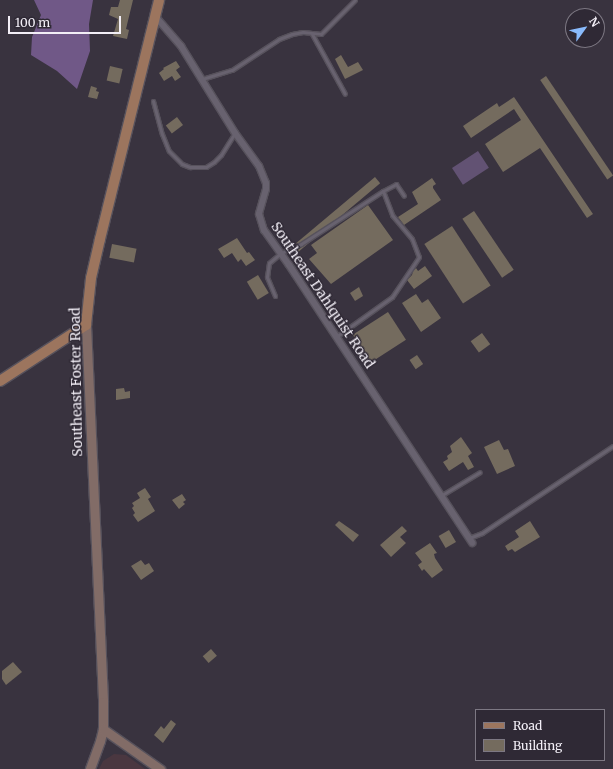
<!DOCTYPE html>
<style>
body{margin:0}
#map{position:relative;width:613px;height:769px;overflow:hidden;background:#39333f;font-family:Merriweather,serif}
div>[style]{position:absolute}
.education>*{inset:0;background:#4a3740}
.green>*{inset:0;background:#625273;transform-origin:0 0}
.forest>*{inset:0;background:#705887}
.building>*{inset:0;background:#746b5e;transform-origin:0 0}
.roads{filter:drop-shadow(1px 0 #57525c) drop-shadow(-1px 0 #57525c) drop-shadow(0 1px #57525c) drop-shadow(0 -1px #57525c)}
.service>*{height:3px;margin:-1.5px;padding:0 1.5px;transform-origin:1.5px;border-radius:1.5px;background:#68626f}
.minor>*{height:6px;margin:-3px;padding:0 3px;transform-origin:3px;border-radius:3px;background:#68626f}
.secondary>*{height:9px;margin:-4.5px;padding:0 4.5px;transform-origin:4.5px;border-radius:4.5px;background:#826c67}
.primary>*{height:10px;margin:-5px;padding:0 5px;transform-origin:5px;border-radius:5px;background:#9c755e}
span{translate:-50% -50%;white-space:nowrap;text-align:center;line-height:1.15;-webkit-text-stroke:3px #2f2935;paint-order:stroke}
.street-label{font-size:14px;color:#f3eff7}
.legend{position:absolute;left:475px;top:709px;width:130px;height:52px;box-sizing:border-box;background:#2f2935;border:1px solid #7d7883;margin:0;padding:5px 7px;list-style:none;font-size:12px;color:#f3eff7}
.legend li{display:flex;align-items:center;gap:8px;height:20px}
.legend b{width:20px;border:1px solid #7d7883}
.north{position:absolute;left:565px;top:8px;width:40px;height:40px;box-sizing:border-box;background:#2f2935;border:1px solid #7d7883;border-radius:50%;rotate:57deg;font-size:11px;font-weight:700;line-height:16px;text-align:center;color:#f3eff7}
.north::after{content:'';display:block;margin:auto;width:14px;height:18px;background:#89bafc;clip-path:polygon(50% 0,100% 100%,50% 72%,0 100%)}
.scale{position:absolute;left:8px;top:16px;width:113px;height:18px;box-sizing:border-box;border:2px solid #f3eff7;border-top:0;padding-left:5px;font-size:12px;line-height:14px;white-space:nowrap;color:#f3eff7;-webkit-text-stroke:3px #2f2935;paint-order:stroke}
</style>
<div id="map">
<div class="education">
<i style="clip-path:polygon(114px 754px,126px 755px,145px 769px,99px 769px,103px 761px)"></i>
</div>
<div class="green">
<i style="left:478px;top:151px;width:20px;height:31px;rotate:57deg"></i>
</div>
<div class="forest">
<i style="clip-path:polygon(34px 0,93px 0,89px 24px,90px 51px,77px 89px,57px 71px,31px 55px,32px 37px,41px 15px)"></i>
</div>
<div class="building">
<i style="clip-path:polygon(120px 0,133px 0,126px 29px,129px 30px,127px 39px,113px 36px,118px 19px,109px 15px,111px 7px,118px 7px)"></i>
<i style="clip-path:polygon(341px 55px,348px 67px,358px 62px,363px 70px,345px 79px,335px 59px)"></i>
<i style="clip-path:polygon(176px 61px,180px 67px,176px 70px,181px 77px,175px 81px,172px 76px,164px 81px,159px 73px,164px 69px,163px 68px)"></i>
<i style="left:110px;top:66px;width:13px;height:15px;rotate:13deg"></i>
<i style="left:546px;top:76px;width:120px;height:7px;rotate:56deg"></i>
<i style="clip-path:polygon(91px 86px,97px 88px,96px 91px,99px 92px,97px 99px,88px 97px)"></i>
<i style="clip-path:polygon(514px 97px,593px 214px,587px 218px,540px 148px,503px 172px,485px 144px,521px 120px,514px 109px,471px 138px,463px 126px,497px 103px,499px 107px)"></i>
<i style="left:177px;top:117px;width:10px;height:14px;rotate:53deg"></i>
<i style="left:375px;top:177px;width:8px;height:107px;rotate:50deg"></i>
<i style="clip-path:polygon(432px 178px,436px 184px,433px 186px,433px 188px,441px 200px,404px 225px,398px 217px,418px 204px,412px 192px)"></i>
<i style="clip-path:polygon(368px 205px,393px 240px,331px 284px,309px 259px,317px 253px,311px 245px)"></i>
<i style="left:474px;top:211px;width:71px;height:14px;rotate:56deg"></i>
<i style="left:452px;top:226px;width:71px;height:33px;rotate:57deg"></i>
<i style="clip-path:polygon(237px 238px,247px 253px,249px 252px,255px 260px,246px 266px,241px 259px,238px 262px,232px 253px,224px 258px,218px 249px)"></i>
<i style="left:112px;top:244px;width:25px;height:14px;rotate:11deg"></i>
<i style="clip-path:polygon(425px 266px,432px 276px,414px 289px,407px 280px,412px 275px,413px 271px,416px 268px,418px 271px)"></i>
<i style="left:258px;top:275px;width:21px;height:13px;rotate:59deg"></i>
<i style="clip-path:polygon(359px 287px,363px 296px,355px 301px,350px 293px)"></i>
<i style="clip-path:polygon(416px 294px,422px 303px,428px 299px,441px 318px,421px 332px,402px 303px)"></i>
<i style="left:388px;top:312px;width:33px;height:42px;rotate:57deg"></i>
<i style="left:482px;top:333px;width:14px;height:14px;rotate:54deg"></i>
<i style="left:417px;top:355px;width:11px;height:9px;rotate:56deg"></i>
<i style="clip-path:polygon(124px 388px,125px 392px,130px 391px,130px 398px,116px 400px,116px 389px)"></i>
<i style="clip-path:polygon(461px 437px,472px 453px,468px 456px,474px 467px,468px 470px,463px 462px,449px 471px,443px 462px,448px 459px,447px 456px,452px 452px,450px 446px)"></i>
<i style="clip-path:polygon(499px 440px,504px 450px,508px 449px,515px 466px,497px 474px,484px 447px)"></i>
<i style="clip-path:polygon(145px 488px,151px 497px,148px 499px,155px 511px,138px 522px,133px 515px,135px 513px,132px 508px,134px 506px,132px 503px,140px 498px,137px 493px)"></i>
<i style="clip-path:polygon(182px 494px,186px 500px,183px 502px,185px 504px,179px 509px,172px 500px)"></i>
<i style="clip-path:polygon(339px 521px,359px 535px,353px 542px,335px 525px)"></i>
<i style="clip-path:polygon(530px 521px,540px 537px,515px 552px,512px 549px,508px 551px,505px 546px,519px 537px,515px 531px)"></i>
<i style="clip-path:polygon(402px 526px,407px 531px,400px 537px,406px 543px,391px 557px,380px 545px)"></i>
<i style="left:449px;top:530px;width:14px;height:12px;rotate:60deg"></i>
<i style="clip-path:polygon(430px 543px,437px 553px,434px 554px,435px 558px,443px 570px,432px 578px,424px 569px,422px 571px,418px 565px,422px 562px,415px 553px)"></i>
<i style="clip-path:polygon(141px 560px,145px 565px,149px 563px,154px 571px,141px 580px,131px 566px)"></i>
<i style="left:211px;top:649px;width:9px;height:11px;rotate:49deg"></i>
<i style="clip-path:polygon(13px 662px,22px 672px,6px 685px,2px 679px,2px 671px)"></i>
<i style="clip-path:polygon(171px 720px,176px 724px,163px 743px,154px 735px,161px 726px,164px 729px)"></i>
</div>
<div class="roads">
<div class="service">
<i style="left:312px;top:34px;width:68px;rotate:61.2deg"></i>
<i style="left:202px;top:79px;width:31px;rotate:-17deg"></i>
<i style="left:232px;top:70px;width:56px;rotate:-33.4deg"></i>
<i style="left:279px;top:39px;width:14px;rotate:-21deg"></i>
<i style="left:292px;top:34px;width:11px;rotate:-10deg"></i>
<i style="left:303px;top:32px;width:18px;rotate:6deg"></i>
<i style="left:321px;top:34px;width:48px;rotate:-45deg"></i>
<i style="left:153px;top:101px;width:34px;rotate:75deg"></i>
<i style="left:162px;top:134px;width:18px;rotate:68deg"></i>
<i style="left:169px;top:151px;width:18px;rotate:45deg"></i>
<i style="left:182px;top:164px;width:9px;rotate:21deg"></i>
<i style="left:190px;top:167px;width:16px"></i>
<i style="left:206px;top:167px;width:9px;rotate:-32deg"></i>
<i style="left:214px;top:162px;width:10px;rotate:-45deg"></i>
<i style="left:221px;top:155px;width:26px;rotate:-58deg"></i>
<i style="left:383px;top:191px;width:15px;rotate:-28deg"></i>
<i style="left:396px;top:184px;width:14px;rotate:56deg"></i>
<i style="left:275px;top:296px;width:21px;rotate:-113deg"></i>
<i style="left:267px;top:277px;width:14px;rotate:-82deg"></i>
<i style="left:269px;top:263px;width:16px;rotate:-40deg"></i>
<i style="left:281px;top:253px;width:22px;rotate:-24deg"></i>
<i style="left:301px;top:244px;width:98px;rotate:-32.9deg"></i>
<i style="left:383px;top:191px;width:26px;rotate:69deg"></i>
<i style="left:392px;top:215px;width:31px;rotate:50deg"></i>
<i style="left:412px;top:239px;width:19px;rotate:69deg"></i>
<i style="left:419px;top:257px;width:48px;rotate:124deg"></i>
<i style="left:392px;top:297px;width:69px;rotate:144.5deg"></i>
<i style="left:442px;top:495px;width:44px;rotate:-31.2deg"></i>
<i style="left:469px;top:538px;width:14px;rotate:-21deg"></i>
<i style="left:482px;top:533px;width:157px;rotate:-33.6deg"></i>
</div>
<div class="minor">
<i style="left:155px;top:16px;width:40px;rotate:49deg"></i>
<i style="left:181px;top:46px;width:102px;rotate:58.2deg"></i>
<i style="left:235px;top:133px;width:41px;rotate:54deg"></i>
<i style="left:259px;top:166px;width:18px;rotate:68deg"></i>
<i style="left:266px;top:183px;width:6px;rotate:90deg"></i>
<i style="left:266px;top:189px;width:26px;rotate:106deg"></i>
<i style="left:259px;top:214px;width:17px;rotate:73deg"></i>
<i style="left:264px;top:230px;width:43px;rotate:54.5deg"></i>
<i style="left:289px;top:265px;width:333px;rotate:56.6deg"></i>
</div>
<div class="secondary">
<i style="left:86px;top:325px;width:377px;rotate:87.4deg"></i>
<i style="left:103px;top:702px;width:27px;rotate:90deg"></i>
<i style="left:103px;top:729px;width:12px;rotate:104deg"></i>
<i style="left:100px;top:741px;width:30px;rotate:110deg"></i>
<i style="left:103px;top:729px;width:70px;rotate:35.1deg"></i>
</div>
<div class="primary">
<i style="left:0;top:381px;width:103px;rotate:-33.1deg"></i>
<i style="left:86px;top:325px;width:47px;rotate:-83.9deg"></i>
<i style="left:91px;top:278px;width:40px;rotate:-77deg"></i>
<i style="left:100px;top:239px;width:246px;rotate:-76.1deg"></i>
</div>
</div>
<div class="street-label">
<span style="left:323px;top:295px;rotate:56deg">Southeast Dahlquist Road</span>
<span style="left:76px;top:382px;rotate:-91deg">Southeast Foster Road</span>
</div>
<ul class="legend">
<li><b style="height:5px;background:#9c755e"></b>Road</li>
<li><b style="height:11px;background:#746b5e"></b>Building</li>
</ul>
<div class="north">N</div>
<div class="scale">100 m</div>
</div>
